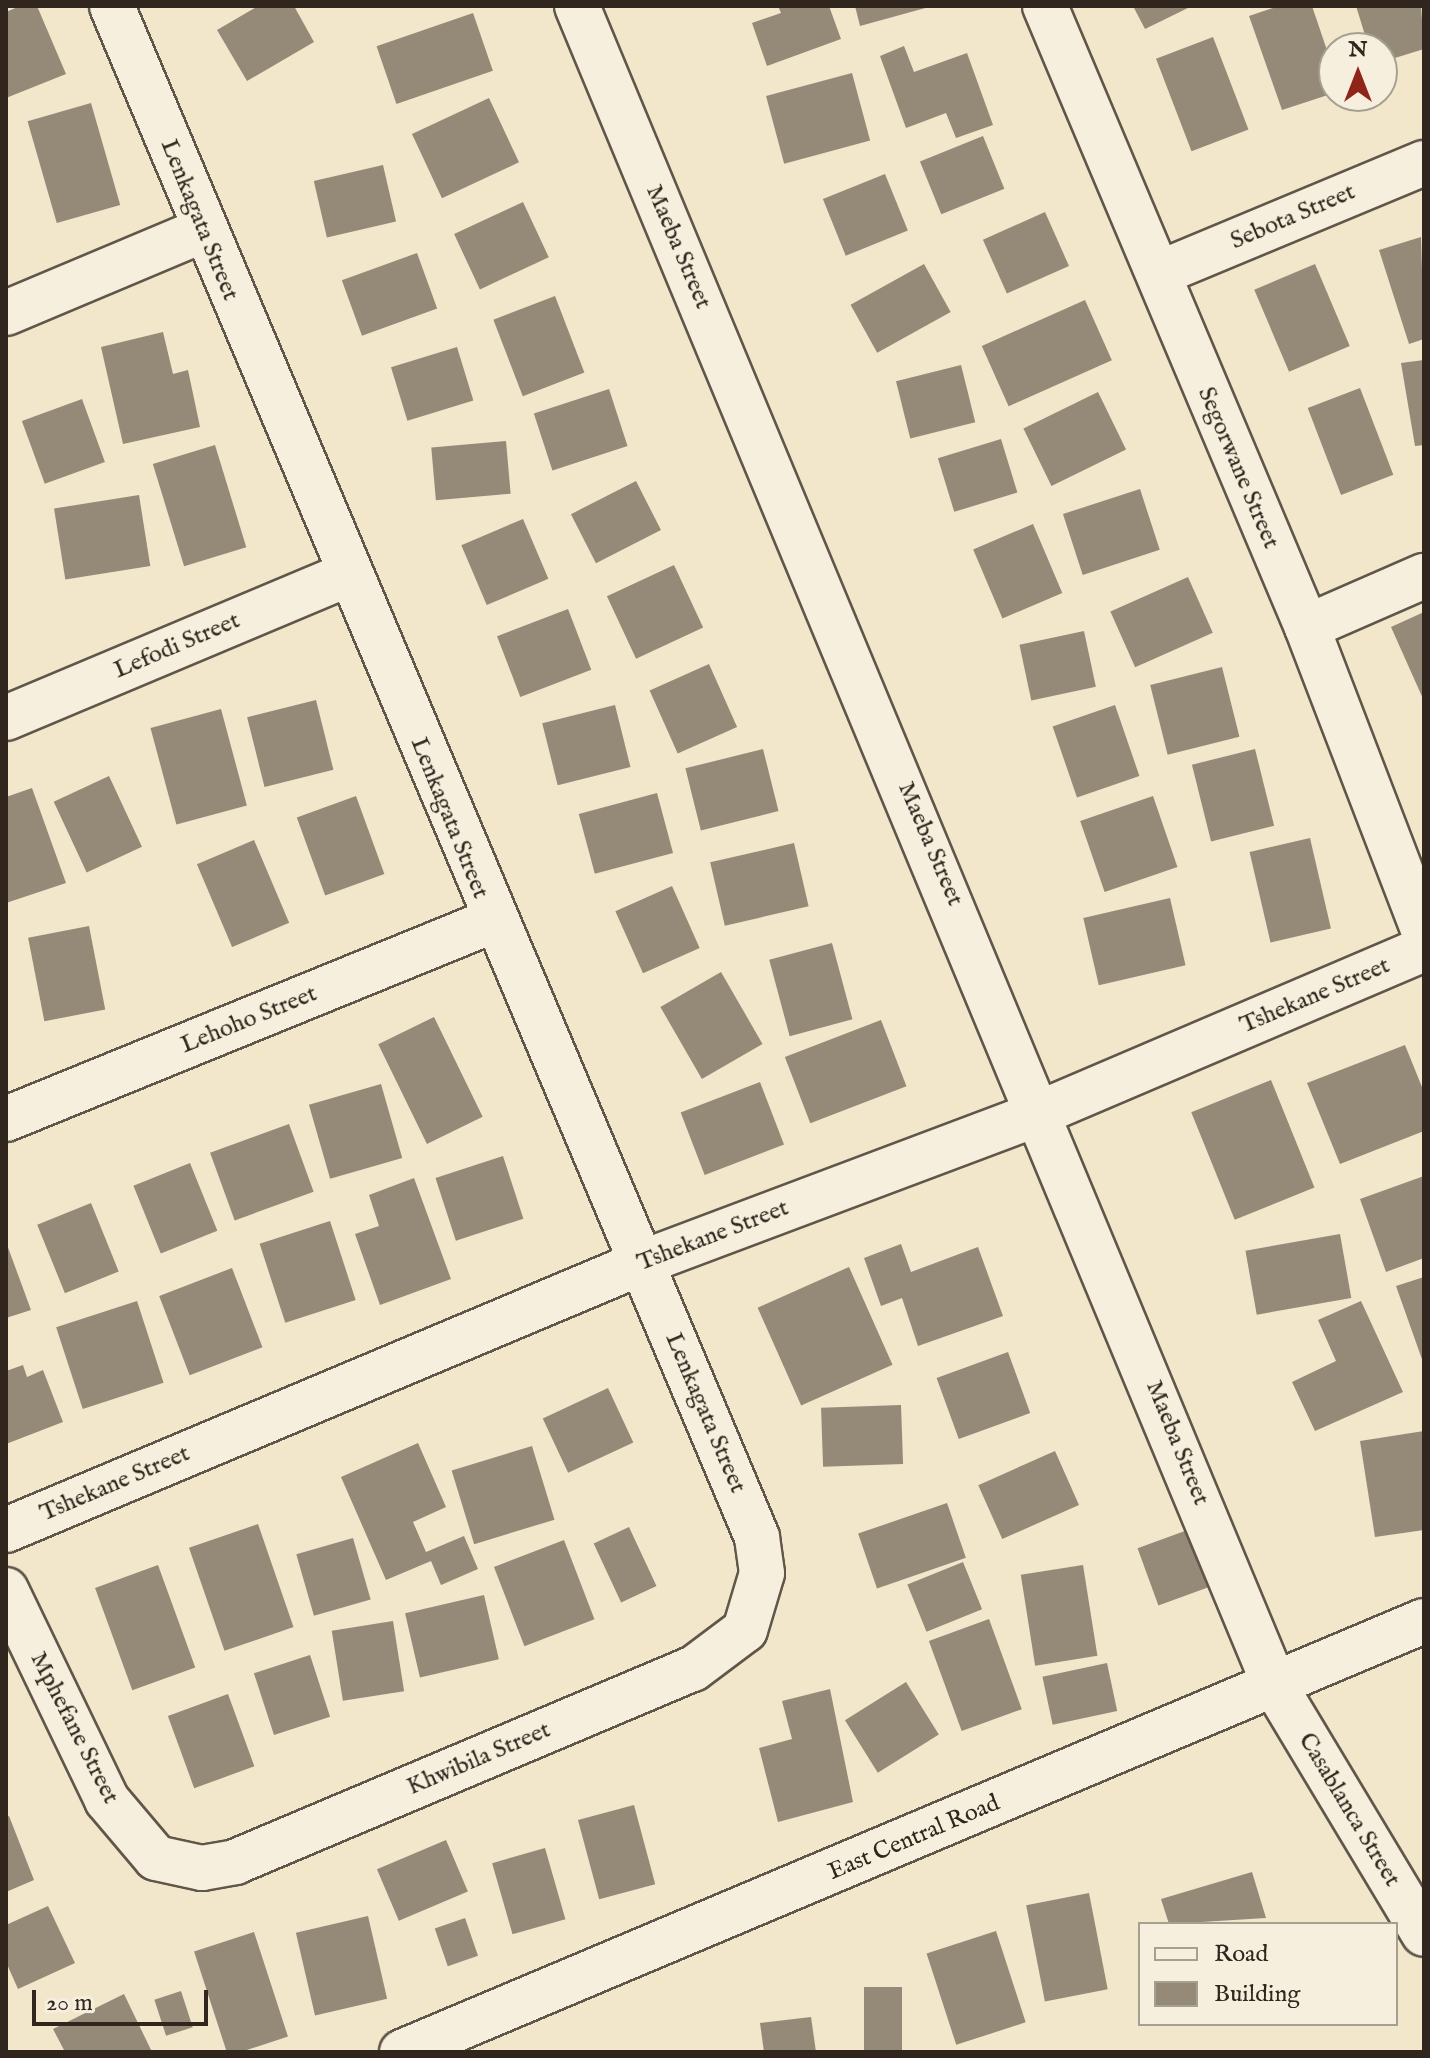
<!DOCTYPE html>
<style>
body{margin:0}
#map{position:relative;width:1430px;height:2058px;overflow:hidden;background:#f2e6cb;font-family:"IM FELL English",serif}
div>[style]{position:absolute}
.building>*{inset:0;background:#958a78;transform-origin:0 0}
.roads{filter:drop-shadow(2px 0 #605649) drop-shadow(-2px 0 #605649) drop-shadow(0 2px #605649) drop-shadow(0 -2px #605649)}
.minor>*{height:44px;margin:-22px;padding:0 22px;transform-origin:22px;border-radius:22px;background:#f7efdd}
.tertiary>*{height:44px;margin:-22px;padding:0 22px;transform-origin:22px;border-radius:22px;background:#f7efdd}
span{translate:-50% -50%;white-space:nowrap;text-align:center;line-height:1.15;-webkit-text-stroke:6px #f7efdd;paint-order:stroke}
.street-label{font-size:24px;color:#30261e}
.frame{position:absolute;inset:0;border:8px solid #30261e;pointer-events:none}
.legend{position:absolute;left:1138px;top:1922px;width:260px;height:104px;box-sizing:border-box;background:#f7efdd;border:2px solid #a79f91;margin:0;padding:10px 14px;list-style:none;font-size:24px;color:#30261e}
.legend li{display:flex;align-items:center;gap:16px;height:40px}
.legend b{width:40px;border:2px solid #a79f91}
.north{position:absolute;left:1318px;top:32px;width:80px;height:80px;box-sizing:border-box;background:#f7efdd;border:2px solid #a79f91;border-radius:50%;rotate:0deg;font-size:22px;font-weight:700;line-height:32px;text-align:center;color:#30261e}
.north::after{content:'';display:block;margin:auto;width:28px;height:36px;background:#8f2418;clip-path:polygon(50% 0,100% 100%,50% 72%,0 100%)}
.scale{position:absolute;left:32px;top:1990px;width:176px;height:36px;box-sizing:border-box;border:4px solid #30261e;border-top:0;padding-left:10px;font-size:24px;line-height:28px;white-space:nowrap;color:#30261e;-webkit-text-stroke:6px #f7efdd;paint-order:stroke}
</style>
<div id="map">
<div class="building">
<i style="clip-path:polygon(20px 6px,37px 6px,66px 74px,6px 98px,6px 12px)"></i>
<i style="clip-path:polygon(258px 6px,294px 6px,314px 42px,247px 81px,217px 30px)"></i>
<i style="clip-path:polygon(778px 6px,829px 6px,841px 39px,767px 66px,752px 23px,781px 13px)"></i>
<i style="clip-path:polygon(855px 6px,929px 6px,929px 7px,860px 26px)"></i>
<i style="clip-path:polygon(1133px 6px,1192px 6px,1145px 29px)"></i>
<i style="clip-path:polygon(1279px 6px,1312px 6px,1334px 71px,1334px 93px,1282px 110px,1249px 16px)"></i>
<i style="clip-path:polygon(1356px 6px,1421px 6px,1424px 49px,1382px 62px,1382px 48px,1369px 48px)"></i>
<i style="left:473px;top:13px;width:61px;height:102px;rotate:71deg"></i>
<i style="left:1213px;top:37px;width:99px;height:61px;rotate:69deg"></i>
<i style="clip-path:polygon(904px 46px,914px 72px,967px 53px,993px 125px,956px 138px,946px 113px,906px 128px,880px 56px)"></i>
<i style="left:852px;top:73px;width:70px;height:89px;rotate:75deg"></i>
<i style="left:489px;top:98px;width:71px;height:85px;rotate:65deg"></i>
<i style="left:91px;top:103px;width:106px;height:66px;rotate:74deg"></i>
<i style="left:983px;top:136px;width:57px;height:68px;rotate:68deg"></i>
<i style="left:383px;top:165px;width:58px;height:71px;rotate:77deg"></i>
<i style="left:885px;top:174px;width:61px;height:67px;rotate:68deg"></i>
<i style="left:523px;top:202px;width:61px;height:76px;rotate:65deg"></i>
<i style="left:1045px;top:212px;width:59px;height:68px;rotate:66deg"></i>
<i style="clip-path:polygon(1421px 237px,1424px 339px,1409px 344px,1379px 250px)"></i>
<i style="left:417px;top:253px;width:59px;height:80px;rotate:70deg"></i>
<i style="left:924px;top:264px;width:55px;height:84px;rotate:61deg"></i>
<i style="left:1315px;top:264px;width:89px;height:66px;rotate:67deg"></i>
<i style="left:555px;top:296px;width:82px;height:66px;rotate:69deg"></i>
<i style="left:1085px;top:300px;width:66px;height:113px;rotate:66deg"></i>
<i style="clip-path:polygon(163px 332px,173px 374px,188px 370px,200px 427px,123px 444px,101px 347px)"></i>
<i style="left:457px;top:347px;width:56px;height:69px;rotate:73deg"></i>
<i style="clip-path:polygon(1424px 360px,1424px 445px,1415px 446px,1401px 363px)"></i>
<i style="left:961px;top:365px;width:59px;height:67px;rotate:76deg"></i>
<i style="left:1360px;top:388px;width:93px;height:56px;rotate:69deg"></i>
<i style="left:609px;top:389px;width:60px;height:79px;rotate:72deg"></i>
<i style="left:1098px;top:392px;width:64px;height:83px;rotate:64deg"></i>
<i style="left:82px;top:399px;width:67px;height:64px;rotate:70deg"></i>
<i style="left:1001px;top:439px;width:56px;height:66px;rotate:73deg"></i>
<i style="left:506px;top:441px;width:53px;height:75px;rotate:85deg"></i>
<i style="left:215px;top:445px;width:107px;height:65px;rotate:73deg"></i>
<i style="left:636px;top:481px;width:55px;height:73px;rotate:63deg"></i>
<i style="left:1140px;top:489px;width:64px;height:81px;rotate:72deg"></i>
<i style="left:139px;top:495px;width:72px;height:86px;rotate:81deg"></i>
<i style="left:523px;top:519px;width:65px;height:67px;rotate:67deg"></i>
<i style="left:1033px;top:524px;width:75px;height:65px;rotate:67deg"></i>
<i style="left:674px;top:565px;width:69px;height:74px;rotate:65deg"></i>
<i style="left:1188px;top:577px;width:61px;height:85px;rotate:66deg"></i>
<i style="left:568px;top:609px;width:65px;height:76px;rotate:69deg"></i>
<i style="clip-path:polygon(1424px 612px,1424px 701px,1391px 627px)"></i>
<i style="left:1084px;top:631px;width:57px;height:66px;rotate:78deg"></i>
<i style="left:709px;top:664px;width:69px;height:65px;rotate:66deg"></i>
<i style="left:1222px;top:667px;width:72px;height:74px;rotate:76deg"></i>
<i style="left:316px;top:700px;width:72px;height:71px;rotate:76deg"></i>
<i style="left:615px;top:705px;width:64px;height:75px;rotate:76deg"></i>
<i style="left:1115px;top:705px;width:75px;height:66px;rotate:71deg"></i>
<i style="left:221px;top:709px;width:100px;height:73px;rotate:75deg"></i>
<i style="left:763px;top:749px;width:64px;height:80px;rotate:76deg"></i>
<i style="left:1255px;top:749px;width:79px;height:65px;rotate:76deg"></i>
<i style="left:109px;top:776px;width:78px;height:61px;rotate:65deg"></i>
<i style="clip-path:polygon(32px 788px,66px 883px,6px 903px,6px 797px)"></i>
<i style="left:657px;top:793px;width:62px;height:81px;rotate:75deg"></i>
<i style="left:356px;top:796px;width:83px;height:63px;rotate:70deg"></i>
<i style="left:1153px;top:796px;width:75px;height:77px;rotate:71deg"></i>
<i style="left:1310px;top:838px;width:93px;height:62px;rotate:77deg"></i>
<i style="left:254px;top:840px;width:90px;height:62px;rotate:67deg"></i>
<i style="left:794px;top:843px;width:65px;height:86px;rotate:77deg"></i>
<i style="left:672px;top:886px;width:68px;height:62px;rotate:66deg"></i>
<i style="left:1170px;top:898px;width:69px;height:89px;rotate:77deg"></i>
<i style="left:89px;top:926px;width:85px;height:62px;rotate:79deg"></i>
<i style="left:832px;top:943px;width:79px;height:65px;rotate:75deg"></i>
<i style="left:721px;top:972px;width:83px;height:70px;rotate:60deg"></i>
<i style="left:434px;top:1017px;width:111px;height:62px;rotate:64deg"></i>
<i style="left:881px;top:1020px;width:71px;height:103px;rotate:69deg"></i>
<i style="clip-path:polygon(1405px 1045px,1424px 1092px,1424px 1131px,1340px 1164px,1307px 1083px)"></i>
<i style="left:1271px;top:1080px;width:116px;height:86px;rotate:68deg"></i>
<i style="left:760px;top:1082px;width:67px;height:85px;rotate:69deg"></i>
<i style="left:381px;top:1084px;width:77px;height:75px;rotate:74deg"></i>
<i style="left:289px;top:1124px;width:72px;height:84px;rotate:70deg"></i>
<i style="left:503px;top:1156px;width:66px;height:71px;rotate:72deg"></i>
<i style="left:190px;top:1163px;width:73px;height:61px;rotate:68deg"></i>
<i style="clip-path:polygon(1424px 1176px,1424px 1258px,1386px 1272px,1360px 1199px)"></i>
<i style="clip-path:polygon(414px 1178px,451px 1279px,380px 1305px,355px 1234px,379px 1226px,369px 1195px)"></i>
<i style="left:91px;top:1203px;width:74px;height:58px;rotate:68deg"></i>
<i style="left:330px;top:1221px;width:83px;height:74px;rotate:72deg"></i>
<i style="left:1340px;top:1234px;width:65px;height:96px;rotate:80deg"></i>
<i style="clip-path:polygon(6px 1242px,31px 1310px,6px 1318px)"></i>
<i style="clip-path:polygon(901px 1244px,911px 1272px,978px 1247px,1003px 1316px,918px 1346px,902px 1298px,881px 1306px,864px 1258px)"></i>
<i style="left:849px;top:1267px;width:107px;height:100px;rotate:66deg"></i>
<i style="left:232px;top:1268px;width:85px;height:78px;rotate:69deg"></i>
<i style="clip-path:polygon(1424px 1277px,1424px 1365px,1396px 1286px)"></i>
<i style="left:137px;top:1301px;width:86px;height:85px;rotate:72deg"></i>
<i style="clip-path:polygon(1361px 1301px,1403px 1392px,1315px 1431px,1292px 1382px,1336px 1361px,1318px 1320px)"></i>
<i style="left:1008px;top:1352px;width:65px;height:76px;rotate:70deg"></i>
<i style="clip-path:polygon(23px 1365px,27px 1377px,43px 1370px,63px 1422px,6px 1444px,6px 1371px)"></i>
<i style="left:608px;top:1388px;width:60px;height:72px;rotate:65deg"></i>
<i style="left:901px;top:1405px;width:59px;height:80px;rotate:88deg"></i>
<i style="clip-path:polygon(1424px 1431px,1424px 1530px,1375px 1537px,1360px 1441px)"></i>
<i style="clip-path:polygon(418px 1443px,446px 1507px,413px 1522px,426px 1552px,464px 1536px,478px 1569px,441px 1585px,431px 1561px,386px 1580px,341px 1477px)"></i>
<i style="left:532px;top:1446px;width:77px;height:84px;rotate:73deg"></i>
<i style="left:1055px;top:1451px;width:59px;height:84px;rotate:66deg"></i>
<i style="left:947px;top:1503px;width:58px;height:94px;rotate:71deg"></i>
<i style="left:258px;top:1524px;width:109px;height:73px;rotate:71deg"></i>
<i style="left:629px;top:1527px;width:65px;height:39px;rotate:65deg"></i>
<i style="left:1193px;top:1528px;width:61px;height:59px;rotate:70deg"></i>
<i style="left:353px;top:1538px;width:64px;height:59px;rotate:74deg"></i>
<i style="left:564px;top:1540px;width:85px;height:75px;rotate:69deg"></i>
<i style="left:963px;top:1562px;width:51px;height:60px;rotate:68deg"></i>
<i style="left:158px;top:1565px;width:109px;height:67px;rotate:70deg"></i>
<i style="left:1083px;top:1565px;width:92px;height:63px;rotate:81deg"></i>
<i style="left:484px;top:1595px;width:66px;height:81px;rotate:77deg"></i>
<i style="left:989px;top:1619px;width:96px;height:64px;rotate:70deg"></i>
<i style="left:393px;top:1621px;width:71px;height:62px;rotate:81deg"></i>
<i style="left:310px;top:1655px;width:65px;height:59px;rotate:72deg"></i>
<i style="left:1107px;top:1663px;width:49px;height:66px;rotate:78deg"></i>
<i style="left:906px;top:1682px;width:62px;height:72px;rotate:58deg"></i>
<i style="clip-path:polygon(830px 1689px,853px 1802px,778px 1822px,759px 1748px,792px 1739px,782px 1701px)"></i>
<i style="left:228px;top:1694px;width:77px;height:64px;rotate:70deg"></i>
<i style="left:634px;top:1805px;width:82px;height:58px;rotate:75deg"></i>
<i style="clip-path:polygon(9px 1816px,34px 1880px,6px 1892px,6px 1817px)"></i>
<i style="left:446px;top:1840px;width:56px;height:75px;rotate:67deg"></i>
<i style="left:545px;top:1848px;width:74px;height:55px;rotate:74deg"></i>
<i style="clip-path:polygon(1252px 1872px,1266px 1918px,1169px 1924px,1161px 1899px)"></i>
<i style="left:1089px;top:1893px;width:98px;height:64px;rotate:79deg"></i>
<i style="clip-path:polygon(48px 1906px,75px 1963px,18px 1989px,6px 1962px,6px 1925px)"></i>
<i style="left:368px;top:1916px;width:85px;height:74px;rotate:77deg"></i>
<i style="left:465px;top:1918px;width:40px;height:32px;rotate:71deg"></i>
<i style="left:996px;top:1931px;width:96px;height:73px;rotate:72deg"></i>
<i style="left:254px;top:1932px;width:110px;height:63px;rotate:72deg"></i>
<i style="left:864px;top:1987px;width:38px;height:65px"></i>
<i style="left:181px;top:1991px;width:38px;height:28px;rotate:72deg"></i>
<i style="clip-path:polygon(124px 1994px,152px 2052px,65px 2052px,53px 2029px)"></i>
<i style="clip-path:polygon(811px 2017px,816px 2052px,764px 2052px,760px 2023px)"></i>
</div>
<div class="roads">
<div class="minor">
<i style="left:577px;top:6px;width:1819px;rotate:67.44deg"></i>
<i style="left:1275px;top:1686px;width:289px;rotate:59deg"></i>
<i style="left:1045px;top:6px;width:674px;rotate:67.13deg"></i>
<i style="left:1307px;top:627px;width:327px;rotate:69deg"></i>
<i style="left:1162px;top:272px;width:284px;rotate:-22.6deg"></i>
<i style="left:6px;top:313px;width:214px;rotate:-22.8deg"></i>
<i style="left:1307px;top:627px;width:128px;rotate:-23.6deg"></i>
<i style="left:6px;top:718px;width:371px;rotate:-22.8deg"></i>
<i style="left:6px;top:1119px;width:525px;rotate:-22.17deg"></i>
<i style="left:6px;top:1530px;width:689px;rotate:-22.81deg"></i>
<i style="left:641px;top:1263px;width:428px;rotate:-20.6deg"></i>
<i style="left:1042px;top:1112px;width:415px;rotate:-23.1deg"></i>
<i style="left:6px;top:1590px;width:233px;rotate:64.3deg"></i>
<i style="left:107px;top:1800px;width:76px;rotate:49.8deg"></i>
<i style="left:156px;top:1858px;width:47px;rotate:12.3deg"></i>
<i style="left:202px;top:1868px;width:34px;rotate:-10deg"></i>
<i style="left:235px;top:1862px;width:497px;rotate:-22.9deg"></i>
<i style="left:693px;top:1669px;width:65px;rotate:-36.9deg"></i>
<i style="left:745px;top:1630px;width:59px;rotate:-73.4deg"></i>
<i style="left:762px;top:1573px;width:36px;rotate:-98deg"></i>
<i style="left:757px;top:1537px;width:1661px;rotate:-112.85deg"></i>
</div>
<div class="tertiary">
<i style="left:402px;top:2052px;width:1109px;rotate:-22.87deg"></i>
</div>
</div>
<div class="street-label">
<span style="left:1293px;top:217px;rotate:-23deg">Sebota Street</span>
<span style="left:199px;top:220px;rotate:68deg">Lenkagata Street</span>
<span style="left:678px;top:247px;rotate:67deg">Maeba Street</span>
<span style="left:1238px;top:468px;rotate:67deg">Segorwane Street</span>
<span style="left:177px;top:646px;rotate:-23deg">Lefodi Street</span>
<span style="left:449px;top:818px;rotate:68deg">Lenkagata Street</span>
<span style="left:930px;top:844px;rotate:67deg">Maeba Street</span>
<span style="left:1315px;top:996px;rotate:-23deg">Tshekane Street</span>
<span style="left:249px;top:1020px;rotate:-22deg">Lehoho Street</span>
<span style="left:713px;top:1236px;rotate:-21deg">Tshekane Street</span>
<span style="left:705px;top:1413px;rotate:67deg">Lenkagata Street</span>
<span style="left:1177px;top:1443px;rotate:68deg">Maeba Street</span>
<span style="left:115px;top:1484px;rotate:-23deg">Tshekane Street</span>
<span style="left:74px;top:1728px;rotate:63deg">Mphefane Street</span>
<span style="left:479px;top:1759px;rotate:-23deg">Khwibila Street</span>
<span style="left:1349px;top:1810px;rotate:59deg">Casablanca Street</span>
<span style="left:914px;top:1838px;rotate:-23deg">East Central Road</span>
</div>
<div class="frame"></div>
<ul class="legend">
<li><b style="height:10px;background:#f7efdd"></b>Road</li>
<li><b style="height:22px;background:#958a78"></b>Building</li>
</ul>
<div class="north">N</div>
<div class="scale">20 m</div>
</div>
